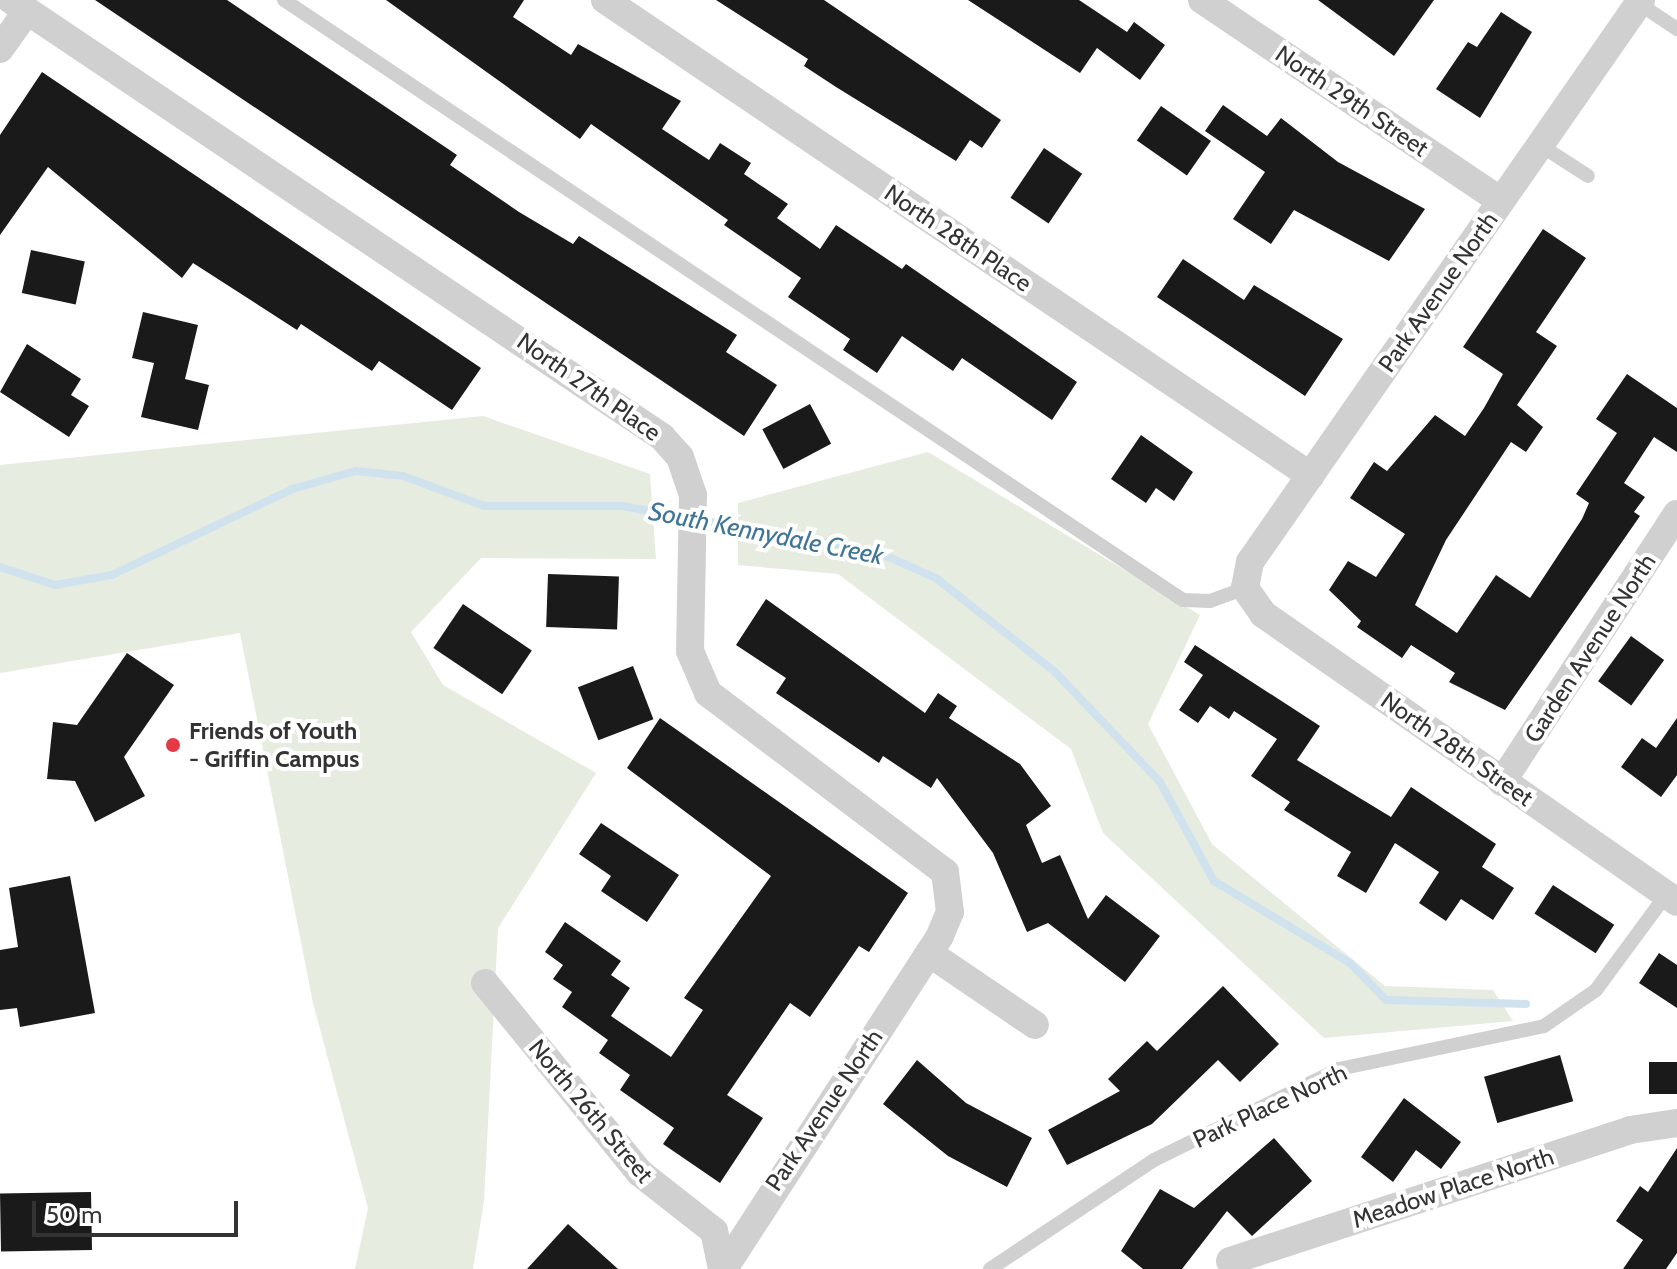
<!DOCTYPE html>
<style>
body{margin:0}
#map{position:relative;width:1677px;height:1269px;overflow:hidden;background:#fff;font-family:Cabin,sans-serif}
div>[style]{position:absolute}
.green>*{inset:0;background:#e6ecdf}
.stream>*{height:8px;margin:-4px;padding:0 4px;transform-origin:4px;border-radius:4px;background:#cfe2ee}
.building>*{inset:0;background:#1a1a1a;transform-origin:0 0}
.service>*{height:14px;margin:-7px;padding:0 7px;transform-origin:7px;border-radius:7px;background:#d0d0d0}
.minor>*{height:28px;margin:-14px;padding:0 14px;transform-origin:14px;border-radius:14px;background:#d0d0d0}
.dots>*{width:22px;height:22px;translate:-50% -50%;box-sizing:border-box;border:4px solid #fff;border-radius:50%}
span{translate:-50% -50%;white-space:nowrap;text-align:center;line-height:1.15;-webkit-text-stroke:8px #fff;paint-order:stroke}
.street-label{font-size:24px;color:#333}
.poi-label{font-size:24px;color:#333;font-weight:700}
.left{translate:0 -50%;text-align:left}
.water-label{font-size:26px;color:#3f7597;font-style:italic}
.scale{position:absolute;left:32px;top:1201px;width:206px;height:36px;box-sizing:border-box;border:4px solid #333;border-top:0;padding-left:10px;font-size:24px;line-height:28px;white-space:nowrap;color:#333;-webkit-text-stroke:6px #fff;paint-order:stroke}
</style>
<div id="map">
<div class="green">
<i style="clip-path:polygon(483px 416px,650px 474px,656px 559px,481px 558px,411px 632px,443px 685px,596px 773px,498px 928px,484px 1201px,473px 1269px,355px 1269px,368px 1208px,313px 1003px,240px 633px,0 673px,0 465px)"></i>
<i style="clip-path:polygon(928px 452px,1200px 615px,1148px 724px,1212px 844px,1385px 986px,1493px 990px,1513px 1021px,1324px 1038px,1103px 833px,1071px 749px,838px 574px,738px 565px,738px 503px)"></i>
</div>
<div class="stream">
<i style="left:0;top:567px;width:58px;rotate:18.1deg"></i>
<i style="left:55px;top:585px;width:58px;rotate:-10deg"></i>
<i style="left:112px;top:575px;width:199px;rotate:-25.5deg"></i>
<i style="left:292px;top:489px;width:66px;rotate:-15.7deg"></i>
<i style="left:356px;top:471px;width:47px;rotate:6.1deg"></i>
<i style="left:403px;top:476px;width:86px;rotate:20.3deg"></i>
<i style="left:484px;top:506px;width:138px"></i>
<i style="left:622px;top:506px;width:257px;rotate:10.1deg"></i>
<i style="left:875px;top:551px;width:67px;rotate:23.9deg"></i>
<i style="left:936px;top:578px;width:152px;rotate:38.3deg"></i>
<i style="left:1055px;top:672px;width:152px;rotate:46.3deg"></i>
<i style="left:1160px;top:782px;width:113px;rotate:61.4deg"></i>
<i style="left:1214px;top:881px;width:159px;rotate:31.1deg"></i>
<i style="left:1350px;top:963px;width:52px;rotate:45.8deg"></i>
<i style="left:1386px;top:1000px;width:140px;rotate:1.6deg"></i>
</div>
<div class="building">
<i style="clip-path:polygon(95px 0,227px 0,457px 155px,450px 165px,519px 212px,573px 244px,579px 236px,737px 335px,726px 352px,777px 385px,744px 436px)"></i>
<i style="clip-path:polygon(386px 0,524px 0,513px 17px,571px 55px,578px 44px,681px 101px,662px 129px,709px 160px,720px 143px,751px 163px,744px 174px,788px 204px,777px 218px,820px 249px,836px 225px,902px 269px,906px 264px,1077px 382px,1052px 420px,962px 358px,953px 371px,902px 336px,877px 373px,843px 350px,850px 339px,788px 297px,801px 278px,724px 225px,728px 220px,591px 124px,580px 139px)"></i>
<i style="clip-path:polygon(716px 0,824px 0,1001px 120px,982px 148px,970px 140px,956px 161px,836px 87px,804px 66px,808px 59px)"></i>
<i style="clip-path:polygon(968px 0,1079px 0,1127px 32px,1134px 22px,1165px 45px,1140px 80px,1097px 48px,1080px 73px)"></i>
<i style="clip-path:polygon(1318px 0,1434px 0,1394px 56px)"></i>
<i style="clip-path:polygon(1501px 12px,1532px 32px,1480px 118px,1436px 89px,1468px 42px,1477px 47px)"></i>
<i style="clip-path:polygon(42px 72px,481px 368px,452px 410px,379px 361px,372px 371px,301px 324px,297px 330px,193px 263px,182px 278px,48px 167px,0 235px,0 135px)"></i>
<i style="clip-path:polygon(1223px 105px,1267px 136px,1281px 118px,1338px 162px,1425px 209px,1389px 261px,1294px 210px,1271px 244px,1233px 219px,1265px 172px,1205px 131px)"></i>
<i style="left:1161px;top:106px;width:61px;height:42px;rotate:35deg"></i>
<i style="left:1044px;top:148px;width:46px;height:60px;rotate:34deg"></i>
<i style="clip-path:polygon(1543px 229px,1586px 258px,1536px 332px,1557px 346px,1517px 405px,1543px 427px,1526px 452px,1511px 442px,1446px 540px,1415px 605px,1457px 633px,1496px 575px,1530px 598px,1582px 519px,1589px 503px,1576px 494px,1617px 433px,1596px 419px,1627px 374px,1677px 408px,1677px 452px,1654px 437px,1624px 483px,1645px 497px,1634px 512px,1640px 516px,1505px 710px,1449px 682px,1455px 673px,1411px 645px,1402px 658px,1357px 627px,1361px 621px,1329px 590px,1348px 561px,1376px 577px,1405px 534px,1350px 498px,1374px 462px,1387px 471px,1435px 415px,1465px 436px,1484px 408px,1503px 374px,1463px 347px)"></i>
<i style="left:31px;top:250px;width:55px;height:44px;rotate:12deg"></i>
<i style="clip-path:polygon(1183px 259px,1244px 300px,1254px 285px,1343px 339px,1305px 396px,1157px 297px)"></i>
<i style="clip-path:polygon(143px 312px,198px 325px,185px 379px,209px 385px,198px 430px,141px 417px,154px 363px,132px 358px)"></i>
<i style="clip-path:polygon(27px 344px,81px 379px,71px 395px,89px 406px,69px 437px,0 392px)"></i>
<i style="left:810px;top:404px;width:45px;height:54px;rotate:62deg"></i>
<i style="clip-path:polygon(1141px 435px,1193px 472px,1174px 501px,1156px 488px,1146px 503px,1111px 479px)"></i>
<i style="left:548px;top:574px;width:71px;height:53px;rotate:2deg"></i>
<i style="clip-path:polygon(766px 599px,925px 713px,938px 693px,957px 706px,949px 718px,1020px 764px,1051px 806px,1026px 825px,1042px 863px,1060px 855px,1088px 919px,1106px 895px,1160px 936px,1125px 982px,1048px 923px,1027px 932px,993px 853px,937px 778px,931px 788px,883px 756px,879px 763px,776px 693px,786px 678px,736px 645px)"></i>
<i style="left:463px;top:604px;width:83px;height:53px;rotate:34deg"></i>
<i style="left:1631px;top:636px;width:41px;height:56px;rotate:36deg"></i>
<i style="clip-path:polygon(1195px 645px,1320px 726px,1297px 760px,1391px 817px,1411px 787px,1496px 844px,1482px 867px,1514px 888px,1493px 920px,1461px 899px,1446px 921px,1419px 903px,1439px 872px,1395px 843px,1366px 893px,1337px 876px,1351px 852px,1284px 810px,1290px 802px,1251px 776px,1277px 739px,1234px 711px,1229px 719px,1210px 706px,1198px 723px,1179px 710px,1203px 675px,1184px 662px)"></i>
<i style="clip-path:polygon(127px 653px,174px 685px,124px 757px,145px 796px,95px 822px,75px 781px,47px 779px,53px 722px,77px 725px)"></i>
<i style="left:633px;top:666px;width:57px;height:59px;rotate:69deg"></i>
<i style="clip-path:polygon(660px 718px,908px 893px,869px 952px,859px 946px,810px 1017px,790px 1003px,727px 1095px,763px 1118px,720px 1183px,663px 1144px,674px 1128px,620px 1090px,630px 1075px,599px 1053px,608px 1040px,562px 1007px,572px 992px,553px 979px,563px 965px,545px 952px,565px 922px,621px 961px,611px 975px,630px 988px,611px 1016px,671px 1057px,703px 1010px,684px 998px,771px 876px,627px 768px)"></i>
<i style="clip-path:polygon(1677px 718px,1677px 775px,1661px 797px,1621px 767px,1642px 738px,1656px 748px)"></i>
<i style="clip-path:polygon(601px 823px,679px 875px,647px 922px,601px 891px,611px 876px,579px 854px)"></i>
<i style="clip-path:polygon(70px 876px,95px 1013px,20px 1027px,17px 1008px,0 1010px,0 950px,18px 947px,9px 888px)"></i>
<i style="left:1553px;top:885px;width:73px;height:34px;rotate:33deg"></i>
<i style="clip-path:polygon(1659px 953px,1677px 965px,1677px 1008px,1639px 983px)"></i>
<i style="clip-path:polygon(1223px 986px,1279px 1044px,1240px 1082px,1218px 1060px,1152px 1124px,1067px 1165px,1048px 1130px,1120px 1091px,1108px 1079px,1147px 1041px,1157px 1051px)"></i>
<i style="left:1560px;top:1055px;width:48px;height:79px;rotate:74deg"></i>
<i style="clip-path:polygon(917px 1060px,966px 1103px,1032px 1138px,1007px 1187px,948px 1156px,883px 1104px)"></i>
<i style="left:1677px;top:1062px;width:32px;height:28px;rotate:90deg"></i>
<i style="clip-path:polygon(1404px 1098px,1461px 1142px,1441px 1169px,1416px 1150px,1393px 1182px,1361px 1157px)"></i>
<i style="clip-path:polygon(1274px 1138px,1312px 1181px,1252px 1236px,1227px 1211px,1182px 1269px,1143px 1269px,1121px 1251px,1160px 1189px,1194px 1208px)"></i>
<i style="clip-path:polygon(1677px 1148px,1677px 1253px,1666px 1269px,1623px 1269px,1643px 1240px,1616px 1221px,1640px 1186px,1648px 1192px)"></i>
<i style="left:91px;top:1192px;width:58px;height:91px;rotate:89deg"></i>
<i style="clip-path:polygon(568px 1224px,618px 1269px,527px 1269px)"></i>
</div>
<div class="service">
<i style="left:284px;top:0;width:1081px;rotate:33.72deg"></i>
<i style="left:1183px;top:600px;width:27px;rotate:2deg"></i>
<i style="left:1210px;top:601px;width:37px;rotate:-20deg"></i>
<i style="left:1638px;top:3px;width:47px;rotate:33.7deg"></i>
<i style="left:1540px;top:145px;width:57px;rotate:32.9deg"></i>
<i style="left:990px;top:1269px;width:197px;rotate:-33.6deg"></i>
<i style="left:1154px;top:1160px;width:206px;rotate:-26.2deg"></i>
<i style="left:1339px;top:1069px;width:209px;rotate:-11.8deg"></i>
<i style="left:1544px;top:1026px;width:63px;rotate:-34.7deg"></i>
<i style="left:1596px;top:990px;width:118px;rotate:-53.6deg"></i>
</div>
<div class="minor">
<i style="left:11px;top:0;width:784px;rotate:33.87deg"></i>
<i style="left:662px;top:437px;width:27px;rotate:48deg"></i>
<i style="left:680px;top:457px;width:40px;rotate:71.1deg"></i>
<i style="left:693px;top:495px;width:156px;rotate:91.1deg"></i>
<i style="left:690px;top:651px;width:46px;rotate:66.8deg"></i>
<i style="left:708px;top:693px;width:297px;rotate:37.1deg"></i>
<i style="left:945px;top:872px;width:40px;rotate:82.9deg"></i>
<i style="left:950px;top:912px;width:26px;rotate:113deg"></i>
<i style="left:940px;top:936px;width:397px;rotate:123deg"></i>
<i style="left:605px;top:0;width:851px;rotate:33.99deg"></i>
<i style="left:1202px;top:0;width:360px;rotate:33.9deg"></i>
<i style="left:1641px;top:0;width:685px;rotate:124.83deg"></i>
<i style="left:1250px;top:562px;width:26px;rotate:101deg"></i>
<i style="left:1245px;top:588px;width:32px;rotate:55deg"></i>
<i style="left:1263px;top:614px;width:504px;rotate:34.82deg"></i>
<i style="left:0;top:49px;width:47px;rotate:-54.6deg"></i>
<i style="left:1502px;top:782px;width:320px;rotate:-56.9deg"></i>
<i style="left:929px;top:953px;width:128px;rotate:34.2deg"></i>
<i style="left:485px;top:983px;width:245px;rotate:50.8deg"></i>
<i style="left:640px;top:1173px;width:94px;rotate:38.1deg"></i>
<i style="left:714px;top:1231px;width:39px;rotate:78deg"></i>
<i style="left:1230px;top:1261px;width:421px;rotate:-18.1deg"></i>
<i style="left:1630px;top:1130px;width:48px;rotate:-8.5deg"></i>
</div>
<div class="dots">
<i style="left:173px;top:745px;background:#e63946"></i>
</div>
<div class="street-label">
<span style="left:1352px;top:101px;rotate:34deg">North 29th Street</span>
<span style="left:958px;top:238px;rotate:34deg">North 28th Place</span>
<span style="left:1438px;top:292px;rotate:-55deg">Park Avenue North</span>
<span style="left:589px;top:387px;rotate:35deg">North 27th Place</span>
<span style="left:1590px;top:648px;rotate:-57deg">Garden Avenue North</span>
<span style="left:1457px;top:749px;rotate:35deg">North 28th Street</span>
<span style="left:1270px;top:1106px;rotate:-25deg">Park Place North</span>
<span style="left:824px;top:1110px;rotate:-56deg">Park Avenue North</span>
<span style="left:591px;top:1111px;rotate:50deg">North 26th Street</span>
<span style="left:1453px;top:1188px;rotate:-18deg">Meadow Place North</span>
</div>
<div class="poi-label">
<span class="left" style="left:189px;top:745px">Friends of Youth<br>- Griffin Campus</span>
</div>
<div class="water-label">
<span style="left:766px;top:534px;rotate:11deg">South Kennydale Creek</span>
</div>
<div class="scale">50 m</div>
</div>
